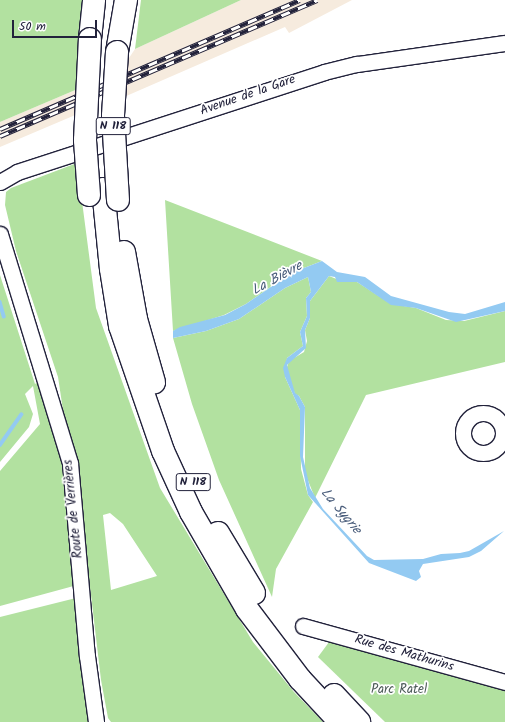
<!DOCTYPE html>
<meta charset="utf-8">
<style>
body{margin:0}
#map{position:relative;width:505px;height:722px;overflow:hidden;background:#fff;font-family:Kalam,sans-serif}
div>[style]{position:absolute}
.built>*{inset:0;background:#f6ebde}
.green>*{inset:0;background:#b2e1a0}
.water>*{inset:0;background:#93caf2}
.stream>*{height:3.5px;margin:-1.75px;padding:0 1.75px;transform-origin:1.75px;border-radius:1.75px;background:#93caf2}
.roads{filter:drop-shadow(1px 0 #22223b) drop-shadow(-1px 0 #22223b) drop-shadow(0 1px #22223b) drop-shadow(0 -1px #22223b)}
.minor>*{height:15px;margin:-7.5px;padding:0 7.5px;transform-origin:7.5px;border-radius:7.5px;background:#fff}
.minor>.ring{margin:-7.5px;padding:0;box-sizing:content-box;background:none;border:15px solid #fff;border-radius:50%}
.highway>*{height:22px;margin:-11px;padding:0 11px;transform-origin:11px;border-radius:11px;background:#fff}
.rail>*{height:4.5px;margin-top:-2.25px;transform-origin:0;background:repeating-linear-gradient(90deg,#fff 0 9px,#22223b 0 18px);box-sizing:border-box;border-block:1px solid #22223b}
.bridges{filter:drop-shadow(1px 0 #22223b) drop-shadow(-1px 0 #22223b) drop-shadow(0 1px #22223b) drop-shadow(0 -1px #22223b)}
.highway-bridge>*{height:22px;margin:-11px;padding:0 11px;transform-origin:11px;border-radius:11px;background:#fff}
span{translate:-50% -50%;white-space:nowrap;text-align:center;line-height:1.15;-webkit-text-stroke:3.5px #fff;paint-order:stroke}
.shield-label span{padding:1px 3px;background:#fff;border:1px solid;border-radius:3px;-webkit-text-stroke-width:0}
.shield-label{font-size:12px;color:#22223b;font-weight:700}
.street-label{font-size:13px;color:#22223b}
.park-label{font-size:13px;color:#4d5b59}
.water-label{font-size:14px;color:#4a5d7b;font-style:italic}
.scale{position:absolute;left:12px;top:20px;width:85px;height:18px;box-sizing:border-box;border:2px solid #22223b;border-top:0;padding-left:5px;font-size:12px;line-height:14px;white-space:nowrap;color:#22223b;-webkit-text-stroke:3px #fff;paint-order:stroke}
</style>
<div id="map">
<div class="built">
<i style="clip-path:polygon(241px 0,352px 0,289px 33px,285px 27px,124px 97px,127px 61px,135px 49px)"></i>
<i style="clip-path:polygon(80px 88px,80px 113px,0 147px,0 122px)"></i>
</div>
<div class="green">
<i style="clip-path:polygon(0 0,89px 0,80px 88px,0 122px)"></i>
<i style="clip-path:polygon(141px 0,241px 0,135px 49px)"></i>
<i style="clip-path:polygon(evenodd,77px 163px,96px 308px,160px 488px,253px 642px,294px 692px,323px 722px,111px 722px,108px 718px,101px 680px,91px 595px,58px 377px,16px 251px,5px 205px,6px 192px,11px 188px,77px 163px,110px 513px,123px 524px,157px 576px,111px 590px,103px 515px,110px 513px)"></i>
<i style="clip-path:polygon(165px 200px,322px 261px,291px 273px,246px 304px,224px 315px,173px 331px)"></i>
<i style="clip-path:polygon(0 275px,35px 384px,41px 380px,68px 465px,73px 574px,73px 586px,70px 587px,0 606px,0 471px,40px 424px,33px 386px,25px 394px,33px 414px,29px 427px,0 462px)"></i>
<i style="clip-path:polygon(329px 276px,344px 282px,357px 282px,391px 304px,416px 308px,446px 320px,464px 321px,505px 311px,505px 362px,366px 395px,315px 498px,305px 473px,305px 407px,299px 396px,295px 394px,286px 370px,289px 361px,304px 352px,307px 341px,305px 330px,310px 318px,310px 301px)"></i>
<i style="clip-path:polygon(308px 277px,311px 292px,306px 298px,307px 316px,300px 332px,303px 346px,287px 358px,285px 377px,300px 410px,301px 469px,308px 495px,313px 502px,276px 569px,272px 597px,219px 480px,192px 404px,173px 338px,206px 331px,239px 319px,285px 288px)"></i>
<i style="clip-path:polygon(76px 598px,100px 722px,0 722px,0 617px)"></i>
<i style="clip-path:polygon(332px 638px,505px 688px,505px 722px,385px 722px,318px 657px)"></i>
</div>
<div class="water">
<i style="clip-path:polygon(322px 261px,337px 272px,365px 277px,391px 296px,449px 312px,465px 314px,505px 302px,505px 311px,456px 322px,416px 308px,391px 305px,357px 282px,337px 282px,335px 277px,329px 276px,310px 301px,310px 318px,305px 330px,306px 348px,287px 365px,295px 393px,299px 396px,305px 407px,303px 457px,310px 488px,323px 509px,367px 556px,374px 560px,423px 559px,441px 554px,460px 553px,469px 551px,504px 531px,481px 551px,469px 557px,423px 564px,419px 571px,421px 577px,416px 581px,369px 563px,308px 495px,300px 456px,300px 410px,285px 377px,283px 368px,287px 358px,303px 346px,300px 332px,307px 316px,306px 298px,311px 292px,308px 277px,285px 288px,239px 319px,206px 331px,173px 338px,173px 331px,180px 327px,225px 315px,246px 304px,291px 273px)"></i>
</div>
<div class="stream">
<i style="left:0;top:302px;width:15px;rotate:74deg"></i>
<i style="left:0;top:445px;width:37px;rotate:-55deg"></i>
</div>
<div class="roads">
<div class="minor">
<i style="left:0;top:182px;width:20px;rotate:-30deg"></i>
<i style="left:17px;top:172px;width:323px;rotate:-18deg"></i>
<i style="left:324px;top:72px;width:34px;rotate:-14deg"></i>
<i style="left:357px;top:64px;width:149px;rotate:-8.1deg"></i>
<i style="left:0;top:234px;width:239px;rotate:73deg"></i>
<i style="left:70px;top:463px;width:194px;rotate:85deg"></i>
<i style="left:87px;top:656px;width:67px;rotate:82.2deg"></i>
<i class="ring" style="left:463px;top:413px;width:25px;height:25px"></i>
<i style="left:303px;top:626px;width:210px;rotate:15.5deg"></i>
</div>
<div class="highway">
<i style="left:90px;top:39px;width:39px;rotate:-84deg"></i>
<i style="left:117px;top:52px;width:53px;rotate:-80.2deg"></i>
<i style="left:103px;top:189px;width:80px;rotate:84.3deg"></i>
<i style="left:111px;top:269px;width:58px;rotate:81deg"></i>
<i style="left:120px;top:326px;width:132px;rotate:71deg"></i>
<i style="left:163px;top:451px;width:67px;rotate:65.3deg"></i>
<i style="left:191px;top:512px;width:112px;rotate:60deg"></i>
<i style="left:247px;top:609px;width:88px;rotate:52.9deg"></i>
<i style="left:300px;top:679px;width:59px;rotate:47.1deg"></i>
<i style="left:124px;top:252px;width:68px;rotate:79.8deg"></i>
<i style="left:136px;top:319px;width:66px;rotate:74.1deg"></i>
<i style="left:218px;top:533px;width:70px;rotate:59deg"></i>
<i style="left:334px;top:695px;width:37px;rotate:47deg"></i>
</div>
</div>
<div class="rail">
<i style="left:0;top:129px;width:326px;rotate:-23.3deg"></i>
<i style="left:0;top:136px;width:345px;rotate:-23.2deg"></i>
</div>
<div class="bridges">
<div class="highway-bridge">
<i style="left:117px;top:52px;width:64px;rotate:93.6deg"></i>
<i style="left:113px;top:116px;width:84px;rotate:86.6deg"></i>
<i style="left:89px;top:195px;width:55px;rotate:-94.2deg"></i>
<i style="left:85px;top:140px;width:101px;rotate:-87.2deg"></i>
</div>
</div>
<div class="shield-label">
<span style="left:113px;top:126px">N 118</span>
<span style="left:193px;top:482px">N 118</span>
</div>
<div class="street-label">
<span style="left:248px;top:96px;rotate:-19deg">Avenue de la Gare</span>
<span style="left:74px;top:509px;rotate:-96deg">Route de Verrières</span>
<span style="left:404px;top:654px;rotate:16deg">Rue des Mathurins</span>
</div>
<div class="park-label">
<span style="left:399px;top:690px">Parc Ratel</span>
</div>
<div class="water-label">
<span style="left:277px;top:278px;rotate:-29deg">La Bièvre</span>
<span style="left:341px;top:511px;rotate:50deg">La Sygrie</span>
</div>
<div class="scale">50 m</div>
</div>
